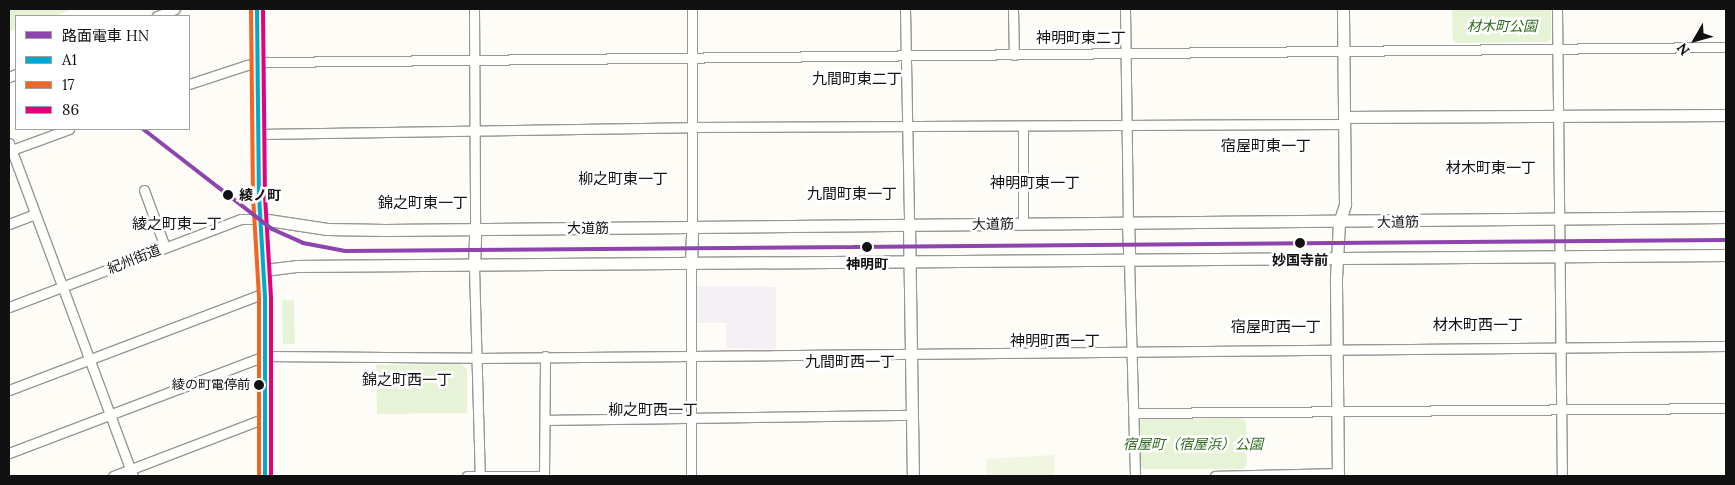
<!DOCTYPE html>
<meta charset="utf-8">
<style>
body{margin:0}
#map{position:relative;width:1735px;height:485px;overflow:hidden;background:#fdfcf7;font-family:Lora,"Noto Sans JP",serif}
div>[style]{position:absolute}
.industrial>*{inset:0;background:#f5f0f3}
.green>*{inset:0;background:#e7f3d7;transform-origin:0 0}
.pitch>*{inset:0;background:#f0f6e1}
.roads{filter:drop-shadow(1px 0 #979795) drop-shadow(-1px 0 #979795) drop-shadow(0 1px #979795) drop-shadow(0 -1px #979795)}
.minor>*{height:9px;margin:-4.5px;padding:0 4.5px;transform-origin:4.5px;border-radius:4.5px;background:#fffffe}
.tertiary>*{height:11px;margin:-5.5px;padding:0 5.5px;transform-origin:5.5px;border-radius:5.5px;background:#fffffe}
.secondary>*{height:12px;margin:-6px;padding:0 6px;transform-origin:6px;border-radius:6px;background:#f6f4eb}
.bus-1>*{height:4px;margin:-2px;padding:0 2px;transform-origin:2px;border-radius:2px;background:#00a9ce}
.bus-2>*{height:4px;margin:-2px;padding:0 2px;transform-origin:2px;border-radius:2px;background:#f26522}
.bus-3>*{height:4px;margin:-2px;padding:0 2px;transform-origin:2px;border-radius:2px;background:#e5007d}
.tram-1>*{height:4px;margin:-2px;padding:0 2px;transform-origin:2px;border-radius:2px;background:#8e44ad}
.dots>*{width:14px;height:14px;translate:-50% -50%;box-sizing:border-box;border:2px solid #fff;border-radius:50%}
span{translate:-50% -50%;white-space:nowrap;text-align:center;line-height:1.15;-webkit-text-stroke:5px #fff;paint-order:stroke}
.bus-label{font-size:13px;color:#111}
.right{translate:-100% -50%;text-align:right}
.park-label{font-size:14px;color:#2f6b1f;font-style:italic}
.stop-label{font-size:14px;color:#111;font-weight:700}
.left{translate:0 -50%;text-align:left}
.street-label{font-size:14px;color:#111}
.neighbourhood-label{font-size:15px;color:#111}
.frame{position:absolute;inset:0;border:10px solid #111;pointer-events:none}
.legend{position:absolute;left:15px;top:15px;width:175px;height:115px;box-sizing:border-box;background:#fff;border:1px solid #a0a0a0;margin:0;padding:6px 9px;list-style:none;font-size:15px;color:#111}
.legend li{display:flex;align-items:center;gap:10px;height:25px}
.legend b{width:25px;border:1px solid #a0a0a0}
.north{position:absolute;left:1670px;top:15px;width:50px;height:50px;-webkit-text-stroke:4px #fff;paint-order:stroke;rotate:232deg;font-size:14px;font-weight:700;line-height:20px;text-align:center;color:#111}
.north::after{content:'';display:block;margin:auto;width:18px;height:22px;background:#111;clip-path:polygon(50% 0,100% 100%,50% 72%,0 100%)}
</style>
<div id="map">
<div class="industrial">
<i style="clip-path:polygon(696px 286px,776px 287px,776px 349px,726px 348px,726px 323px,696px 323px)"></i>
</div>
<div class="green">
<i style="clip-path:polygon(9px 9px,73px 9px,54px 16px,16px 16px,16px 29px,9px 32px)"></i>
<i style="clip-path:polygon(1452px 9px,1551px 9px,1551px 39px,1548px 42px,1456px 43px,1453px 40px)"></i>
<i style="left:294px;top:300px;width:44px;height:12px;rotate:89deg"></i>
<i style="clip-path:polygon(461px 364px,467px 369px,467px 413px,377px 414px,376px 365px)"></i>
<i style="clip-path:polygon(1242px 418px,1246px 422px,1247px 465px,1243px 469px,1144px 469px,1139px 465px,1138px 423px,1142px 419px)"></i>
</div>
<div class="pitch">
<i style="clip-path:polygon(1054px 455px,1055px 476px,987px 476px,986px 459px)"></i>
</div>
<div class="roads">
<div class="minor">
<i style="left:474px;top:9px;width:220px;rotate:89.7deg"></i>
<i style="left:905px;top:9px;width:217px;rotate:88.9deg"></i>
<i style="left:1013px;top:9px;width:46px;rotate:88.8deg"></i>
<i style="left:1125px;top:9px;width:213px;rotate:89.2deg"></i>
<i style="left:1557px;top:9px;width:467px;rotate:89.4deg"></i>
<i style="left:157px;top:16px;width:19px;rotate:-21deg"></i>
<i style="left:9px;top:77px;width:8px;rotate:-23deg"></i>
<i style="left:189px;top:84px;width:61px;rotate:-18.1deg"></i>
<i style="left:247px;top:65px;width:20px;rotate:-9deg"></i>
<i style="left:267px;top:62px;width:1459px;rotate:-0.59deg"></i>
<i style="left:259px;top:134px;width:432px;rotate:-0.9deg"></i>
<i style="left:691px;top:127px;width:654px;rotate:-0.26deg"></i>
<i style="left:9px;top:143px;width:355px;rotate:69.6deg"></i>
<i style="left:9px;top:151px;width:64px;rotate:-20.1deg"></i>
<i style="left:144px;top:190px;width:61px;rotate:69.8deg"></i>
<i style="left:9px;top:224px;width:28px;rotate:-21deg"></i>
<i style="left:1023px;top:224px;width:98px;rotate:-90deg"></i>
<i style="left:692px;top:228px;width:219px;rotate:-90deg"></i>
<i style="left:1129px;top:260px;width:216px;rotate:88.4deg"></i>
<i style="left:474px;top:267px;width:209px;rotate:88.4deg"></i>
<i style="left:9px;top:307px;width:248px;rotate:-20.8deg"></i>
<i style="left:241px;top:219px;width:20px"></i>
<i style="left:9px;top:390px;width:274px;rotate:-20.8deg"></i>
<i style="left:1133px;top:413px;width:593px;rotate:-0.48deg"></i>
<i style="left:546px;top:420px;width:365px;rotate:-0.8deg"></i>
<i style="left:9px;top:453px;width:274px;rotate:-20.8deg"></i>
<i style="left:265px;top:356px;width:211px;rotate:0.5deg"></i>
<i style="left:476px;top:358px;width:1250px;rotate:-0.55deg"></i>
<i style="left:113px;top:476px;width:163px;rotate:-20.9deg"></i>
<i style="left:467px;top:476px;width:77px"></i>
<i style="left:544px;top:476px;width:120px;rotate:-89.5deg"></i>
<i style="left:691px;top:476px;width:213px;rotate:-90deg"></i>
<i style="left:1215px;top:476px;width:122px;rotate:-1.4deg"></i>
</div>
<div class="tertiary">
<i style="left:1345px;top:117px;width:381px;rotate:-0.3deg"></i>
<i style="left:261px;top:219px;width:67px;rotate:8.6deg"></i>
<i style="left:327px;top:229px;width:58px;rotate:1deg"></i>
<i style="left:385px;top:230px;width:1341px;rotate:-0.56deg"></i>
<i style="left:1128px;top:222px;width:38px;rotate:88deg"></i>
<i style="left:909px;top:226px;width:250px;rotate:89.1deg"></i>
<i style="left:691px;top:263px;width:35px;rotate:-88deg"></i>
<i style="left:474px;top:267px;width:38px;rotate:-88deg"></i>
<i style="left:264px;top:270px;width:32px;rotate:-7deg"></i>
<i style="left:296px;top:266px;width:1430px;rotate:-0.44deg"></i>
<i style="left:1338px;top:476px;width:198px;rotate:-90.6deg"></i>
<i style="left:1336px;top:278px;width:55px;rotate:-86.9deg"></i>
<i style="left:1339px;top:223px;width:20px;rotate:-72deg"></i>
<i style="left:1345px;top:204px;width:195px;rotate:-90.6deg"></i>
</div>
<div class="secondary">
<i style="left:257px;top:9px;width:187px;rotate:89.4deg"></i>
<i style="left:259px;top:196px;width:102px;rotate:86.6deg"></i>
<i style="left:265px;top:298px;width:178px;rotate:90deg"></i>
</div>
</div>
<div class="bus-1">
<i style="left:257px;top:9px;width:187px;rotate:89.4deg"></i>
<i style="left:259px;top:196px;width:102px;rotate:86.6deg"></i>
<i style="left:265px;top:298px;width:178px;rotate:90deg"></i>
</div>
<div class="bus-2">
<i style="left:251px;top:9px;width:187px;rotate:89.4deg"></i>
<i style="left:253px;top:196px;width:102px;rotate:86.6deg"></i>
<i style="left:259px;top:298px;width:178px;rotate:90deg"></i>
</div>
<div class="bus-3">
<i style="left:263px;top:9px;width:187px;rotate:89.4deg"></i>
<i style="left:265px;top:196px;width:102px;rotate:86.6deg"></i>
<i style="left:271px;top:298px;width:178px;rotate:90deg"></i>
</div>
<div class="tram-1">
<i style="left:143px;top:129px;width:163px;rotate:37.8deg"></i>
<i style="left:272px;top:229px;width:34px;rotate:24deg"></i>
<i style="left:303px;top:243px;width:43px;rotate:10.8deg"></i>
<i style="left:345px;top:251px;width:1381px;rotate:-0.46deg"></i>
</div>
<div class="dots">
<i style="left:228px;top:195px;background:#111"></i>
<i style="left:1300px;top:243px;background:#111"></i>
<i style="left:867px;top:247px;background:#111"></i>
<i style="left:259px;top:385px;background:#111"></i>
</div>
<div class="bus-label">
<span class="right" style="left:250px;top:385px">綾の町電停前</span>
</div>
<div class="park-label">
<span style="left:1502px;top:26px">材木町公園</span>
<span style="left:1193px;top:444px">宿屋町（宿屋浜）公園</span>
</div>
<div class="stop-label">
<span class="left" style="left:239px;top:195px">綾ノ町</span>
<span style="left:1300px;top:260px">妙国寺前</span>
<span style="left:867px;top:264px">神明町</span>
</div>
<div class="street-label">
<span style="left:1398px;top:222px;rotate:-1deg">大道筋</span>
<span style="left:993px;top:224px;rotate:-1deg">大道筋</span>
<span style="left:588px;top:228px">大道筋</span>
<span style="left:134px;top:259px;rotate:-21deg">紀州街道</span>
</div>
<div class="neighbourhood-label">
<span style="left:1081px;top:38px">神明町東二丁</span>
<span style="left:857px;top:79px">九間町東二丁</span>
<span style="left:1266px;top:146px">宿屋町東一丁</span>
<span style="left:1491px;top:168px">材木町東一丁</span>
<span style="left:623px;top:179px">柳之町東一丁</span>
<span style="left:1035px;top:183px">神明町東一丁</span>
<span style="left:852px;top:194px">九間町東一丁</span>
<span style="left:423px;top:203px">錦之町東一丁</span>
<span style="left:177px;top:224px">綾之町東一丁</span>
<span style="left:1478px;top:325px">材木町西一丁</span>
<span style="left:1276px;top:327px">宿屋町西一丁</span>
<span style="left:1055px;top:341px">神明町西一丁</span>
<span style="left:850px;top:362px">九間町西一丁</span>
<span style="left:407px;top:380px">錦之町西一丁</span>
<span style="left:653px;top:410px">柳之町西一丁</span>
</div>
<div class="frame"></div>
<ul class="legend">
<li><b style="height:6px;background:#8e44ad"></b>路面電車 HN</li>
<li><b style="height:6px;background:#00a9ce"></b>A1</li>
<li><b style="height:6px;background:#f26522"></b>17</li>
<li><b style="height:6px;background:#e5007d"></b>86</li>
</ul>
<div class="north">N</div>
</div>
